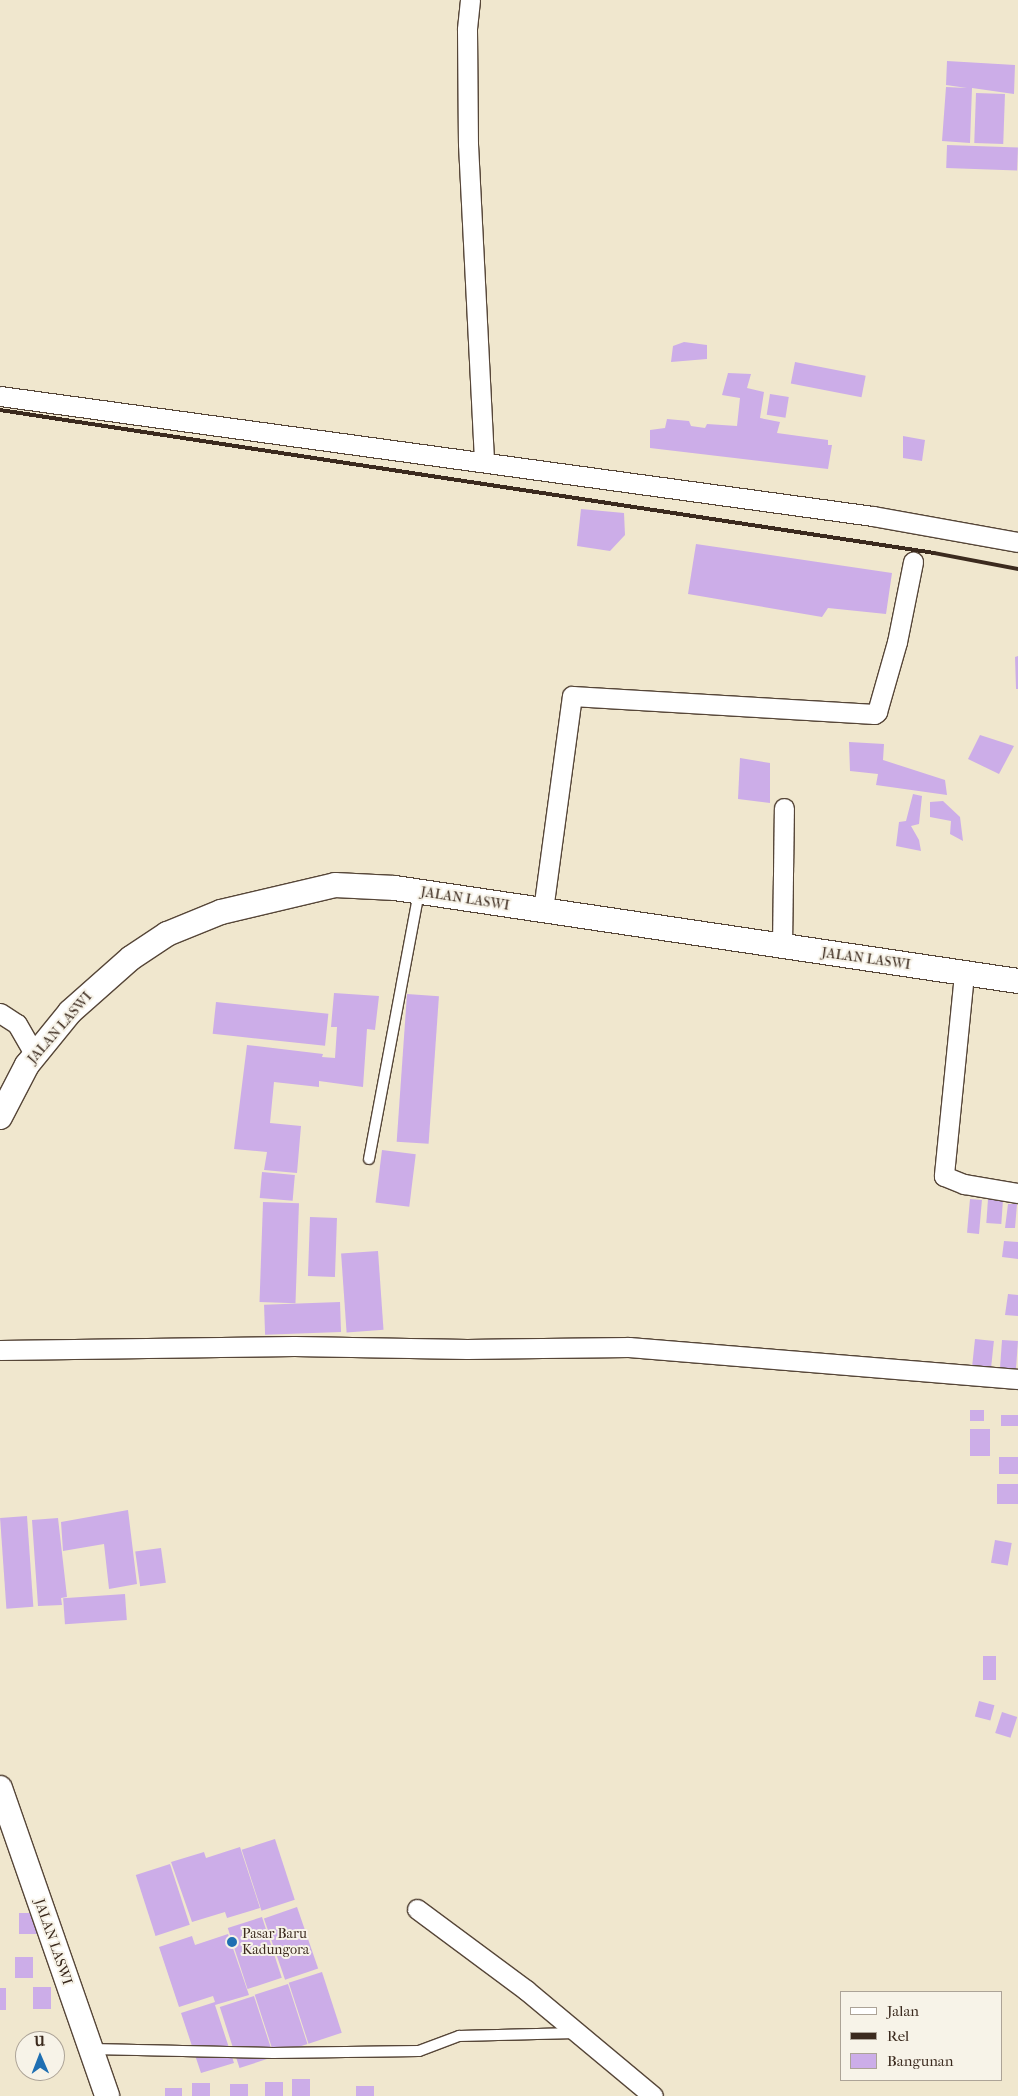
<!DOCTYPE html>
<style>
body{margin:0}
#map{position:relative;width:1018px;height:2096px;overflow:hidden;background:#f0e7ce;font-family:"IM FELL French Canon",serif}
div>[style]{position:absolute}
.building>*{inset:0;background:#ccade8;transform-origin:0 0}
.roads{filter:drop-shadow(1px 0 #564638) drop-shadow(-1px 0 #564638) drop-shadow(0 1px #564638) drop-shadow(0 -1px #564638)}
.service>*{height:10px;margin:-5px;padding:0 5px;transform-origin:5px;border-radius:5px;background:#fff}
.minor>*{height:19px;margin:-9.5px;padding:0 9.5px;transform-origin:9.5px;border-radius:9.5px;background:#fff}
.tertiary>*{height:24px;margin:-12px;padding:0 12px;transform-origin:12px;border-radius:12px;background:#fff}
.rail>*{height:4px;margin:-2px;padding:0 2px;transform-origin:2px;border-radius:2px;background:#3b2a1e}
.dots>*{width:14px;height:14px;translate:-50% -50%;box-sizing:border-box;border:2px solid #f7f3e8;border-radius:50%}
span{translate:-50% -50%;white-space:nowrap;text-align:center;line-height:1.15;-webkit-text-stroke:4px #f7f3e8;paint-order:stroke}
.street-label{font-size:14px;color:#3b2a1e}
.poi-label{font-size:14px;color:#3b2a1e}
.left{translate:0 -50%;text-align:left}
.legend{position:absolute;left:840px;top:1991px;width:162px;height:90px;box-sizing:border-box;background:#f7f3e8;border:1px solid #aca397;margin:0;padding:6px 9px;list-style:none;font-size:15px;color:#3b2a1e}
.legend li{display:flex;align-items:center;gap:10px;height:25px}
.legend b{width:25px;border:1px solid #aca397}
.north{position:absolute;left:15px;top:2031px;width:50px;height:50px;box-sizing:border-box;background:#f7f3e8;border:1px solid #aca397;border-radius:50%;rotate:359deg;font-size:14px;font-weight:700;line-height:20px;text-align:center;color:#3b2a1e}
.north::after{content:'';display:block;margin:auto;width:18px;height:22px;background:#1f6fb2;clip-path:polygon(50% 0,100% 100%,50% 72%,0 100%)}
</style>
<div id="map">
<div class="building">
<i style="clip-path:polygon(947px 61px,1015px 65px,1014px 94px,972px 88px,970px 143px,942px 141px,946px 87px,967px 88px,946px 85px)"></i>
<i style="left:976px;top:93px;width:29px;height:50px;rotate:2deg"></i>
<i style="left:947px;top:145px;width:71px;height:23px;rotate:2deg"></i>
<i style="clip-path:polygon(684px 342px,707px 345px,707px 359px,671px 362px,673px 346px)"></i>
<i style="left:795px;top:362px;width:72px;height:22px;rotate:11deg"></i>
<i style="clip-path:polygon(728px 373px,751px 374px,747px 388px,764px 392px,760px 418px,780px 422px,777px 433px,828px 440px,828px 445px,832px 445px,828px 469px,650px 448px,650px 430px,665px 428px,667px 419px,689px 421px,691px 426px,705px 428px,707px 424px,737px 426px,740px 398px,722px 395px)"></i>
<i style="left:770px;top:394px;width:19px;height:21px;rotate:9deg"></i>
<i style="clip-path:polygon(903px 436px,925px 440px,922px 461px,903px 458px)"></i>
<i style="clip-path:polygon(581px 509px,624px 513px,625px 535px,610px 551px,577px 546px)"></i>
<i style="clip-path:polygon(696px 544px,892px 573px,886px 614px,828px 608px,822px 617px,688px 594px)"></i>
<i style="clip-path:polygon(1018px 656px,1018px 689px,1016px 689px,1015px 657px)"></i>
<i style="clip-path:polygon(980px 735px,1014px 746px,999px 774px,968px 759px)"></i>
<i style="clip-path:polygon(849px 742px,884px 744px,883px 760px,945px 780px,947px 795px,876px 785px,878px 774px,850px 771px)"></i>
<i style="clip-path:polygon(740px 758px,770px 763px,770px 803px,738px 799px)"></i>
<i style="clip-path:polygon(913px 794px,922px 796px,919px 824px,911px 826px,919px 840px,921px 851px,896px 846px,899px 822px,906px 821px)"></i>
<i style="clip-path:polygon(943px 801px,960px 817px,963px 841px,950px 834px,951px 821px,930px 817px,930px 802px)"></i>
<i style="clip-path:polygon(334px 993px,379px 996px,375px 1030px,367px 1029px,363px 1087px,319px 1081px,319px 1087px,274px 1082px,270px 1123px,301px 1126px,297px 1173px,264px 1170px,267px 1152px,234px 1149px,247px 1045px,323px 1054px,322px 1057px,335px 1058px,337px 1027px,331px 1027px)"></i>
<i style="left:407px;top:994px;width:32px;height:148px;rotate:4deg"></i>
<i style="left:216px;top:1002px;width:113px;height:32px;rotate:6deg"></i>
<i style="left:382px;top:1150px;width:34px;height:53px;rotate:7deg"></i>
<i style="left:262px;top:1172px;width:33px;height:26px;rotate:5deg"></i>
<i style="left:970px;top:1199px;width:12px;height:34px;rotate:5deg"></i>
<i style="left:988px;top:1199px;width:15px;height:24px;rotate:4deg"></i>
<i style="left:263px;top:1202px;width:36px;height:100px;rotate:2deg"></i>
<i style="clip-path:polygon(1008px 1204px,1017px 1204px,1015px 1228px,1005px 1228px)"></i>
<i style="left:310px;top:1217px;width:27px;height:59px;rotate:2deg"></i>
<i style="clip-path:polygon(1004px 1241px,1018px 1242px,1018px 1259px,1002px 1257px)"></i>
<i style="left:378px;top:1251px;width:79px;height:37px;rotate:86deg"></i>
<i style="clip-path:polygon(1008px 1294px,1018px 1295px,1018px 1316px,1005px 1315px)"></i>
<i style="left:340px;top:1302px;width:30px;height:76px;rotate:88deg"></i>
<i style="left:975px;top:1339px;width:19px;height:30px;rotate:6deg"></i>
<i style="left:1002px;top:1340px;width:16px;height:33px;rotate:4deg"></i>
<i style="left:970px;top:1410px;width:14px;height:11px"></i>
<i style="left:1001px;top:1415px;width:17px;height:11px"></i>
<i style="left:970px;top:1429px;width:20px;height:27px"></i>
<i style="left:999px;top:1457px;width:19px;height:17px"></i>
<i style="left:997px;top:1484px;width:21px;height:20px"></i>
<i style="clip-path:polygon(128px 1510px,137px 1584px,109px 1589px,104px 1544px,63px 1551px,61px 1522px)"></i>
<i style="left:27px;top:1516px;width:91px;height:27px;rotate:86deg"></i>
<i style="clip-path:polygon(58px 1518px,67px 1597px,61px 1598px,62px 1605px,38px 1606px,32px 1520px)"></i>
<i style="left:995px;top:1540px;width:17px;height:23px;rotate:10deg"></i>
<i style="left:161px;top:1548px;width:35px;height:26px;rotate:82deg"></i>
<i style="left:125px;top:1594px;width:26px;height:62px;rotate:86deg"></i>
<i style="left:983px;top:1656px;width:13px;height:24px"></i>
<i style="left:979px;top:1701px;width:16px;height:16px;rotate:15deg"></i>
<i style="left:1002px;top:1712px;width:16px;height:22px;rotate:18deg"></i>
<i style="left:275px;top:1839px;width:64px;height:35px;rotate:72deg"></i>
<i style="clip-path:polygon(240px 1847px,260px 1908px,227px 1918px,225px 1912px,192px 1922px,171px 1862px,204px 1852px,206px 1858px)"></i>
<i style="left:170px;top:1864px;width:64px;height:36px;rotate:72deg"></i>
<i style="left:297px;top:1907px;width:65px;height:35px;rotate:71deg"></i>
<i style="left:19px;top:1913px;width:18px;height:21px"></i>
<i style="left:262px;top:1917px;width:64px;height:36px;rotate:72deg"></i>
<i style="clip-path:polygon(228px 1934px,249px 1995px,215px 2005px,234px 2063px,201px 2073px,181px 2013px,215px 2002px,213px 1996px,179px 2007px,159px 1947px,192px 1936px,195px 1945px)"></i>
<i style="left:15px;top:1957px;width:18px;height:21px"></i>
<i style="left:322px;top:1972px;width:64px;height:35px;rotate:72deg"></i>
<i style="left:288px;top:1984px;width:63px;height:35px;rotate:72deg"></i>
<i style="left:33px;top:1987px;width:18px;height:22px"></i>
<i style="left:0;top:1988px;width:6px;height:22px"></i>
<i style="left:254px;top:1996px;width:64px;height:36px;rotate:72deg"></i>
<i style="left:292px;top:2079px;width:18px;height:17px"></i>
<i style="left:265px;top:2082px;width:18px;height:14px"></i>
<i style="left:192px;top:2083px;width:18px;height:13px"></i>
<i style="left:230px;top:2084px;width:18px;height:12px"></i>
<i style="left:356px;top:2086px;width:18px;height:10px"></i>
<i style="left:165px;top:2088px;width:17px;height:8px"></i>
</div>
<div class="roads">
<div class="service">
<i style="left:369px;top:1159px;width:272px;rotate:-79.4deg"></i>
<i style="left:92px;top:2049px;width:181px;rotate:1.3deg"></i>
<i style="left:273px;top:2053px;width:146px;rotate:-0.8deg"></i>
<i style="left:419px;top:2051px;width:43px;rotate:-20.6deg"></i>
<i style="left:459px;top:2036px;width:117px;rotate:-1.5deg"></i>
</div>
<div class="minor">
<i style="left:470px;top:0;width:30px;rotate:96deg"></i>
<i style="left:467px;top:30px;width:114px;rotate:89.5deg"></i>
<i style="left:468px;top:144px;width:318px;rotate:87.1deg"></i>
<i style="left:0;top:396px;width:881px;rotate:7.83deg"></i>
<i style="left:873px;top:516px;width:147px;rotate:10.2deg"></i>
<i style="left:543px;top:910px;width:216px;rotate:-82.3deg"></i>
<i style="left:572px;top:696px;width:303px;rotate:3.4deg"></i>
<i style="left:874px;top:714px;width:4px;rotate:-34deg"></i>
<i style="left:877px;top:712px;width:73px;rotate:-74.1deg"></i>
<i style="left:897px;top:642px;width:82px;rotate:-78.7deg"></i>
<i style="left:782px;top:946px;width:138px;rotate:-89.2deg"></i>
<i style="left:964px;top:974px;width:203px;rotate:95.7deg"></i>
<i style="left:944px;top:1176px;width:22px;rotate:22deg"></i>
<i style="left:964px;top:1184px;width:55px;rotate:9.5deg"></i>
<i style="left:0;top:1013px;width:20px;rotate:33deg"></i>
<i style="left:17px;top:1024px;width:36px;rotate:60deg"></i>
<i style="left:0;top:1350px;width:294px;rotate:-0.8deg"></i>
<i style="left:294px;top:1346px;width:173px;rotate:1deg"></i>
<i style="left:467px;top:1349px;width:162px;rotate:-0.7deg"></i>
<i style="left:629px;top:1347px;width:390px;rotate:4.7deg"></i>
<i style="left:417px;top:1909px;width:136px;rotate:36.6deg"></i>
<i style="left:526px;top:1990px;width:165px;rotate:39.8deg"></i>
</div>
<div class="tertiary">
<i style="left:0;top:1117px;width:59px;rotate:-62.6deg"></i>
<i style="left:27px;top:1065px;width:68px;rotate:-50.9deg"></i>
<i style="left:70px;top:1012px;width:81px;rotate:-41.5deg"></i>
<i style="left:131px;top:958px;width:43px;rotate:-33.7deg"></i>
<i style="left:167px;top:934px;width:58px;rotate:-22.2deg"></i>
<i style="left:221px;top:912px;width:117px;rotate:-13.3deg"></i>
<i style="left:335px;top:885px;width:60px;rotate:2.9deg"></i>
<i style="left:395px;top:888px;width:630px;rotate:8.49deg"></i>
<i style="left:0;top:1788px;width:326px;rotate:70.8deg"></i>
</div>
</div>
<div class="rail">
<i style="left:0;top:410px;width:945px;rotate:8.7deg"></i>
<i style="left:934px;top:553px;width:86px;rotate:10.8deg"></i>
</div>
<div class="dots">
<i style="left:232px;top:1942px;background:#1f6fb2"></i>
</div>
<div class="street-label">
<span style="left:465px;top:899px;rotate:9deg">JALAN LASWI</span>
<span style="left:866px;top:959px;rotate:8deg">JALAN LASWI</span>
<span style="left:60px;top:1028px;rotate:-49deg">JALAN LASWI</span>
<span style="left:53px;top:1942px;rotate:71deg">JALAN LASWI</span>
</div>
<div class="poi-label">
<span class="left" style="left:242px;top:1942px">Pasar Baru<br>Kadungora</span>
</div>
<ul class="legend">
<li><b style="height:6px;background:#fff"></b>Jalan</li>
<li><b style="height:6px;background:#3b2a1e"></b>Rel</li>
<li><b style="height:14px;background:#ccade8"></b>Bangunan</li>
</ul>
<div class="north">U</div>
</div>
